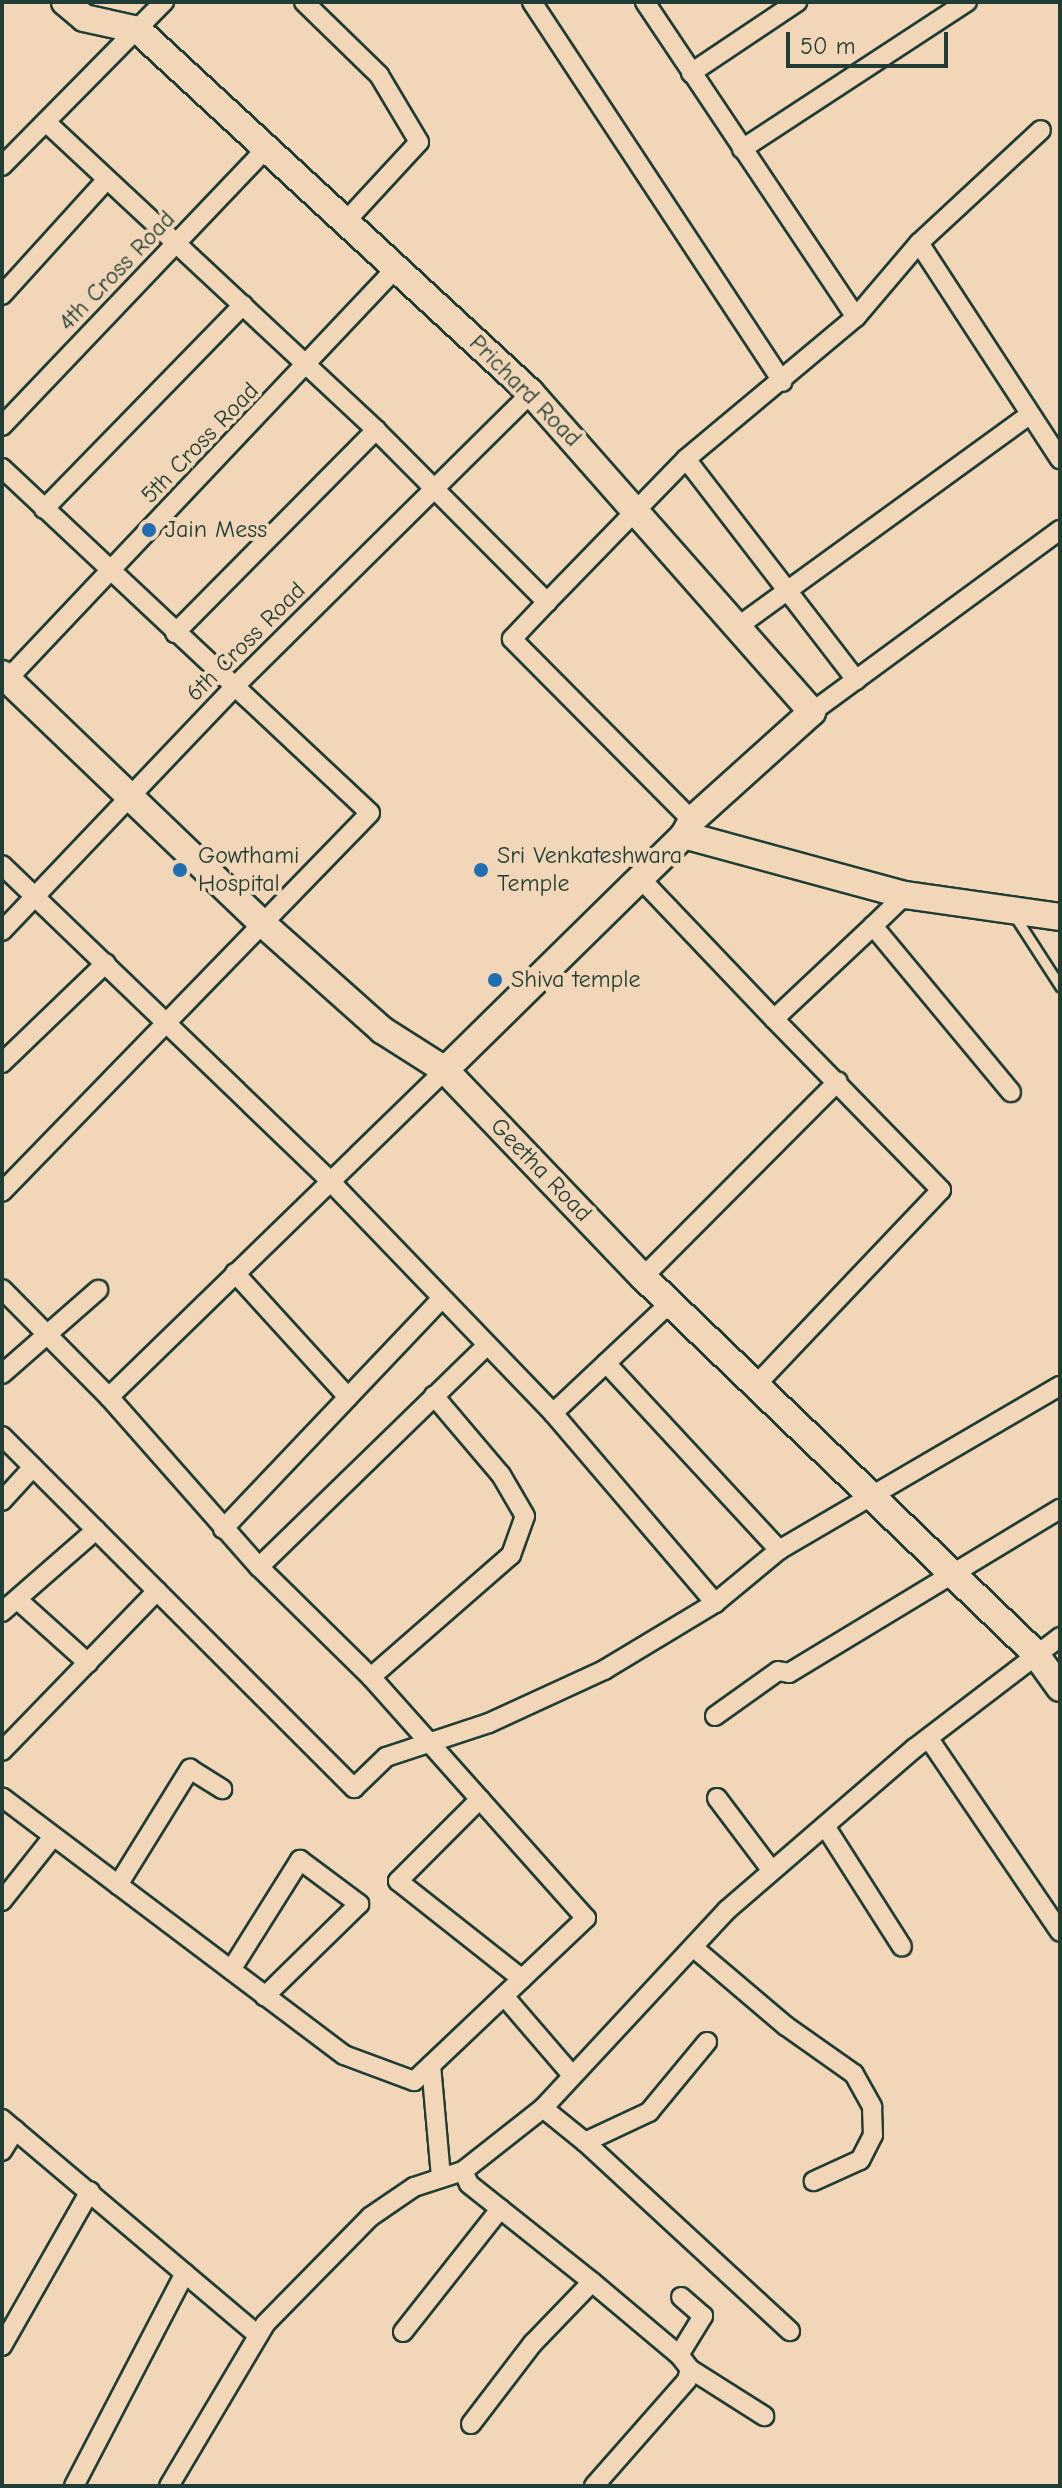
<!DOCTYPE html>
<style>
body{margin:0}
#map{position:relative;width:1062px;height:2488px;overflow:hidden;background:#f1d6b8;font-family:"Comic Neue",sans-serif}
div>[style]{position:absolute}
.roads{filter:drop-shadow(2px 0 #1f3d34) drop-shadow(-2px 0 #1f3d34) drop-shadow(0 2px #1f3d34) drop-shadow(0 -2px #1f3d34)}
.lane>*{height:9px;margin:-4.5px;padding:0 4.5px;transform-origin:4.5px;border-radius:4.5px;background:#f1d6b8}
.street>*{height:18px;margin:-9px;padding:0 9px;transform-origin:9px;border-radius:9px;background:#f1d6b8}
.secondary>*{height:26px;margin:-13px;padding:0 13px;transform-origin:13px;border-radius:13px;background:#f1d6b8}
.dots>*{width:22px;height:22px;translate:-50% -50%;box-sizing:border-box;border:4px solid #f1d6b8;border-radius:50%}
span{translate:-50% -50%;white-space:nowrap;text-align:center;line-height:1.15;-webkit-text-stroke:8px #f1d6b8;paint-order:stroke}
.street-label{font-size:24px;color:#1f3d34}
.poi-label{font-size:24px;color:#1f3d34}
.left{translate:0 -50%;text-align:left}
.frame{position:absolute;inset:0;border:4px solid #1f3d34;pointer-events:none}
.scale{position:absolute;left:786px;top:32px;width:162px;height:36px;box-sizing:border-box;border:4px solid #1f3d34;border-top:0;padding-left:10px;font-size:24px;line-height:28px;white-space:nowrap;color:#1f3d34;-webkit-text-stroke:6px #f1d6b8;paint-order:stroke}
</style>
<div id="map">
<div class="roads">
<div class="lane">
<i style="left:1014px;top:915px;width:85px;rotate:57.1deg"></i>
</div>
<div class="street">
<i style="left:304px;top:2px;width:105px;rotate:44.2deg"></i>
<i style="left:379px;top:75px;width:78px;rotate:59.2deg"></i>
<i style="left:419px;top:142px;width:106px;rotate:132.7deg"></i>
<i style="left:532px;top:2px;width:455px;rotate:56.6deg"></i>
<i style="left:645px;top:2px;width:379px;rotate:56.2deg"></i>
<i style="left:691px;top:73px;width:128px;rotate:-33.8deg"></i>
<i style="left:46px;top:122px;width:451px;rotate:43deg"></i>
<i style="left:376px;top:430px;width:243px;rotate:45.2deg"></i>
<i style="left:547px;top:602px;width:199px;rotate:-45.8deg"></i>
<i style="left:686px;top:459px;width:222px;rotate:-39.9deg"></i>
<i style="left:856px;top:317px;width:97px;rotate:-49.6deg"></i>
<i style="left:919px;top:243px;width:166px;rotate:-42.8deg"></i>
<i style="left:742px;top:149px;width:269px;rotate:-33.2deg"></i>
<i style="left:2px;top:166px;width:231px;rotate:-45.4deg"></i>
<i style="left:919px;top:243px;width:258px;rotate:56.9deg"></i>
<i style="left:2px;top:295px;width:156px;rotate:-47.8deg"></i>
<i style="left:2px;top:426px;width:384px;rotate:-46.4deg"></i>
<i style="left:686px;top:459px;width:279px;rotate:52.4deg"></i>
<i style="left:2px;top:468px;width:504px;rotate:43.15deg"></i>
<i style="left:370px;top:813px;width:528px;rotate:134.16deg"></i>
<i style="left:44px;top:509px;width:285px;rotate:-45.7deg"></i>
<i style="left:547px;top:602px;width:51px;rotate:133.4deg"></i>
<i style="left:512px;top:639px;width:255px;rotate:45.2deg"></i>
<i style="left:740px;top:625px;width:357px;rotate:-36deg"></i>
<i style="left:175px;top:633px;width:286px;rotate:-45.3deg"></i>
<i style="left:2px;top:685px;width:575px;rotate:-46.62deg"></i>
<i style="left:812px;top:712px;width:308px;rotate:-36.3deg"></i>
<i style="left:2px;top:865px;width:454px;rotate:43.9deg"></i>
<i style="left:329px;top:1180px;width:323px;rotate:46.1deg"></i>
<i style="left:553px;top:1413px;width:250px;rotate:49.5deg"></i>
<i style="left:639px;top:877px;width:196px;rotate:46.4deg"></i>
<i style="left:774px;top:1019px;width:136px;rotate:-43.2deg"></i>
<i style="left:905px;top:895px;width:45px;rotate:135.9deg"></i>
<i style="left:873px;top:926px;width:216px;rotate:50.3deg"></i>
<i style="left:2px;top:931px;width:337px;rotate:-46.4deg"></i>
<i style="left:234px;top:687px;width:418px;rotate:-44.7deg"></i>
<i style="left:2px;top:1063px;width:144px;rotate:-43.9deg"></i>
<i style="left:235px;top:1273px;width:168px;rotate:47.7deg"></i>
<i style="left:643px;top:1277px;width:276px;rotate:-45.1deg"></i>
<i style="left:2px;top:1289px;width:152px;rotate:45.3deg"></i>
<i style="left:109px;top:1397px;width:227px;rotate:48.6deg"></i>
<i style="left:259px;top:1567px;width:157px;rotate:44.5deg"></i>
<i style="left:371px;top:1677px;width:323px;rotate:48.3deg"></i>
<i style="left:586px;top:1918px;width:237px;rotate:136.5deg"></i>
<i style="left:414px;top:2081px;width:75px;rotate:-159.6deg"></i>
<i style="left:344px;top:2055px;width:428px;rotate:-143deg"></i>
<i style="left:606px;top:1363px;width:255px;rotate:47.2deg"></i>
<i style="left:2px;top:1374px;width:128px;rotate:-41.2deg"></i>
<i style="left:755px;top:1386px;width:270px;rotate:-46.5deg"></i>
<i style="left:941px;top:1190px;width:239px;rotate:-134.3deg"></i>
<i style="left:109px;top:1397px;width:469px;rotate:-44.2deg"></i>
<i style="left:553px;top:1413px;width:161px;rotate:-43.2deg"></i>
<i style="left:2px;top:1436px;width:498px;rotate:45deg"></i>
<i style="left:354px;top:1788px;width:45px;rotate:-44.1deg"></i>
<i style="left:386px;top:1757px;width:108px;rotate:-18.3deg"></i>
<i style="left:489px;top:1723px;width:127px;rotate:-24.7deg"></i>
<i style="left:604px;top:1670px;width:130px;rotate:-31.1deg"></i>
<i style="left:715px;top:1603px;width:83px;rotate:-39.6deg"></i>
<i style="left:779px;top:1550px;width:325px;rotate:-30.3deg"></i>
<i style="left:2px;top:1501px;width:46px;rotate:-47.6deg"></i>
<i style="left:223px;top:1529px;width:317px;rotate:-46.5deg"></i>
<i style="left:259px;top:1567px;width:318px;rotate:-44.2deg"></i>
<i style="left:19px;top:1601px;width:93px;rotate:41.9deg"></i>
<i style="left:2px;top:1612px;width:125px;rotate:-41.1deg"></i>
<i style="left:371px;top:1677px;width:186px;rotate:-41.1deg"></i>
<i style="left:511px;top:1555px;width:41px;rotate:-70.3deg"></i>
<i style="left:525px;top:1516px;width:48px;rotate:-120.3deg"></i>
<i style="left:501px;top:1475px;width:104px;rotate:-130.3deg"></i>
<i style="left:715px;top:1716px;width:77px;rotate:-35.5deg"></i>
<i style="left:778px;top:1671px;width:11px;rotate:10deg"></i>
<i style="left:789px;top:1673px;width:317px;rotate:-31.2deg"></i>
<i style="left:929px;top:1739px;width:233px;rotate:55.8deg"></i>
<i style="left:2px;top:1751px;width:223px;rotate:-45.9deg"></i>
<i style="left:717px;top:1798px;width:91px;rotate:53deg"></i>
<i style="left:480px;top:1799px;width:116px;rotate:135deg"></i>
<i style="left:398px;top:1881px;width:158px;rotate:38.3deg"></i>
<i style="left:825px;top:1826px;width:143px;rotate:57.5deg"></i>
<i style="left:118px;top:1885px;width:137px;rotate:-58.2deg"></i>
<i style="left:190px;top:1769px;width:38px;rotate:32deg"></i>
<i style="left:2px;top:1901px;width:80px;rotate:-51.6deg"></i>
<i style="left:694px;top:1948px;width:121px;rotate:40.3deg"></i>
<i style="left:786px;top:2026px;width:83px;rotate:35.2deg"></i>
<i style="left:854px;top:2074px;width:38px;rotate:61deg"></i>
<i style="left:872px;top:2107px;width:28px;rotate:88deg"></i>
<i style="left:873px;top:2135px;width:28px;rotate:117deg"></i>
<i style="left:860px;top:2160px;width:51px;rotate:155.5deg"></i>
<i style="left:231px;top:1970px;width:130px;rotate:-57.9deg"></i>
<i style="left:300px;top:1860px;width:74px;rotate:36.7deg"></i>
<i style="left:359px;top:1904px;width:132px;rotate:135.6deg"></i>
<i style="left:504px;top:1996px;width:103px;rotate:49.3deg"></i>
<i style="left:431px;top:2065px;width:113px;rotate:84.9deg"></i>
<i style="left:543px;top:2108px;width:54px;rotate:39deg"></i>
<i style="left:585px;top:2142px;width:71px;rotate:-25.1deg"></i>
<i style="left:649px;top:2112px;width:91px;rotate:-50.4deg"></i>
<i style="left:2px;top:2119px;width:335px;rotate:40.2deg"></i>
<i style="left:585px;top:2142px;width:279px;rotate:42.7deg"></i>
<i style="left:2px;top:2151px;width:25px;rotate:-58deg"></i>
<i style="left:463px;top:2171px;width:14px;rotate:65deg"></i>
<i style="left:469px;top:2184px;width:157px;rotate:38.5deg"></i>
<i style="left:592px;top:2282px;width:85px;rotate:134deg"></i>
<i style="left:533px;top:2343px;width:102px;rotate:127.4deg"></i>
<i style="left:592px;top:2282px;width:114px;rotate:40deg"></i>
<i style="left:679px;top:2355px;width:46px;rotate:-58.4deg"></i>
<i style="left:703px;top:2316px;width:29px;rotate:-139deg"></i>
<i style="left:403px;top:2332px;width:157px;rotate:-51.7deg"></i>
<i style="left:2px;top:2346px;width:178px;rotate:-60.4deg"></i>
<i style="left:690px;top:2369px;width:88px;rotate:32.4deg"></i>
<i style="left:74px;top:2486px;width:240px;rotate:-62.5deg"></i>
<i style="left:169px;top:2486px;width:188px;rotate:-59.3deg"></i>
<i style="left:265px;top:2324px;width:150px;rotate:-45.5deg"></i>
<i style="left:370px;top:2217px;width:53px;rotate:-34.3deg"></i>
<i style="left:414px;top:2187px;width:52px;rotate:-18.1deg"></i>
<i style="left:463px;top:2171px;width:102px;rotate:-38.2deg"></i>
<i style="left:543px;top:2108px;width:270px;rotate:-47.1deg"></i>
<i style="left:727px;top:1910px;width:248px;rotate:-40.8deg"></i>
<i style="left:915px;top:1748px;width:183px;rotate:-37.4deg"></i>
<i style="left:594px;top:2486px;width:141px;rotate:-48.7deg"></i>
<i style="left:687px;top:2380px;width:11px;rotate:-75deg"></i>
<i style="left:690px;top:2369px;width:18px;rotate:-128deg"></i>
</div>
<div class="secondary">
<i style="left:65px;top:2px;width:25px;rotate:40deg"></i>
<i style="left:84px;top:18px;width:55px;rotate:12.5deg"></i>
<i style="left:138px;top:30px;width:535px;rotate:42.73deg"></i>
<i style="left:531px;top:393px;width:425px;rotate:48.6deg"></i>
<i style="left:812px;top:712px;width:161px;rotate:138deg"></i>
<i style="left:692px;top:820px;width:17px;rotate:118deg"></i>
<i style="left:2px;top:674px;width:360px;rotate:43.8deg"></i>
<i style="left:262px;top:923px;width:161px;rotate:41.7deg"></i>
<i style="left:382px;top:1030px;width:75px;rotate:32.4deg"></i>
<i style="left:445px;top:1070px;width:286px;rotate:46.3deg"></i>
<i style="left:643px;top:1277px;width:542px;rotate:43.8deg"></i>
<i style="left:1034px;top:1652px;width:44px;rotate:54.2deg"></i>
<i style="left:445px;top:1070px;width:335px;rotate:-44.5deg"></i>
<i style="left:684px;top:835px;width:229px;rotate:15.2deg"></i>
<i style="left:905px;top:895px;width:157px;rotate:8.1deg"></i>
</div>
</div>
<div class="dots">
<i style="left:149px;top:530px;background:#1f6fb2"></i>
<i style="left:180px;top:870px;background:#1f6fb2"></i>
<i style="left:481px;top:870px;background:#1f6fb2"></i>
<i style="left:495px;top:980px;background:#1f6fb2"></i>
</div>
<div class="street-label">
<span style="left:117px;top:271px;rotate:-46deg">4th Cross Road</span>
<span style="left:525px;top:391px;rotate:45deg">Prichard Road</span>
<span style="left:200px;top:443px;rotate:-46deg">5th Cross Road</span>
<span style="left:246px;top:642px;rotate:-45deg">6th Cross Road</span>
<span style="left:541px;top:1170px;rotate:46deg">Geetha Road</span>
</div>
<div class="poi-label">
<span class="left" style="left:165px;top:530px">Jain Mess</span>
<span class="left" style="left:198px;top:870px">Gowthami<br>Hospital</span>
<span class="left" style="left:497px;top:870px">Sri Venkateshwara<br>Temple</span>
<span class="left" style="left:511px;top:980px">Shiva temple</span>
</div>
<div class="frame"></div>
<div class="scale">50 m</div>
</div>
